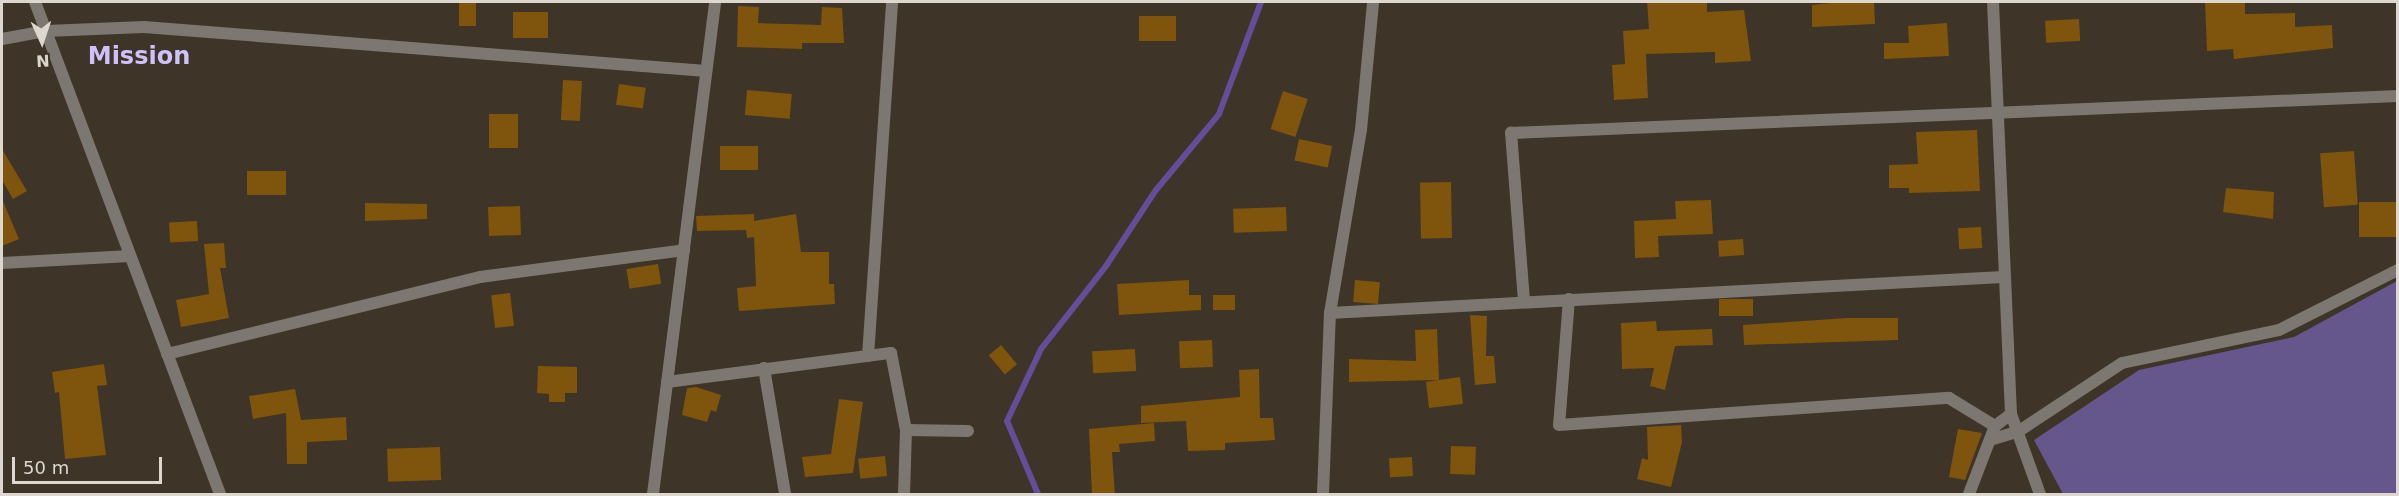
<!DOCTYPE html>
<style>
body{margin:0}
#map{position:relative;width:2399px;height:496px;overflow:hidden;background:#3e3428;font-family:"DejaVu Sans",sans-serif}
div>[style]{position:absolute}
.green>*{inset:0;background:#65568c}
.stream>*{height:6px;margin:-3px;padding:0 3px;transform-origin:3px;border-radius:3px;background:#654d9a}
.building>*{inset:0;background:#7f540c;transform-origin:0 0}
.street>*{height:12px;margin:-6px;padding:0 6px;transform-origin:6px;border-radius:6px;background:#7c7770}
span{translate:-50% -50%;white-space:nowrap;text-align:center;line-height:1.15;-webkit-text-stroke:4.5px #3e3428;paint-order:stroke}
.quarter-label{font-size:24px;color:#cfc1fa;font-weight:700}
.frame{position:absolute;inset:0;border:3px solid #ddd7cf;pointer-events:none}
.north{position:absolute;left:12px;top:12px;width:60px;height:60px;-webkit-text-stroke:4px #3e3428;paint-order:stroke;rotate:177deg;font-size:16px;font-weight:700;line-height:24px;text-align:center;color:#ddd7cf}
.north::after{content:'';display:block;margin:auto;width:21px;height:27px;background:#ddd7cf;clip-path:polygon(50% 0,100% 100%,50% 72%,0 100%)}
.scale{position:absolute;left:12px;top:457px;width:150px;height:27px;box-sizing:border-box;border:3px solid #ddd7cf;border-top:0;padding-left:8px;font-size:18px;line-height:21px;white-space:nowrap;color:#ddd7cf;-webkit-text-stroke:4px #3e3428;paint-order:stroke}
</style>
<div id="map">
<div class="green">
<i style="clip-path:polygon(2397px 281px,2397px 494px,2063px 494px,2034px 440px,2139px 370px,2294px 337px)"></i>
</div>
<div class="stream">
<i style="left:1038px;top:494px;width:79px;rotate:-113deg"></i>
<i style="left:1007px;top:421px;width:80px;rotate:-64.7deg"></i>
<i style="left:1041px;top:349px;width:105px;rotate:-51.9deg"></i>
<i style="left:1106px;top:266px;width:91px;rotate:-56.7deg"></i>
<i style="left:1156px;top:190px;width:99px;rotate:-50.3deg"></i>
<i style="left:1219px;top:114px;width:120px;rotate:-69.4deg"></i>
</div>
<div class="building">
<i style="left:459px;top:2px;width:17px;height:24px"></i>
<i style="clip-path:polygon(1647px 2px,1707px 2px,1707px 12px,1744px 10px,1751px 61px,1715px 63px,1715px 52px,1646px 54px,1648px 98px,1614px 100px,1612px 65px,1625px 64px,1623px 31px,1649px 29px)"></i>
<i style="clip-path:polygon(1839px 2px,1874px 2px,1875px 24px,1812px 27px,1812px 5px)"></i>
<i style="clip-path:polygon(2205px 2px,2245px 2px,2245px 14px,2295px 13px,2295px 27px,2332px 25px,2333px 48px,2234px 59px,2233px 49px,2207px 51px)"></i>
<i style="clip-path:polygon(738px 6px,759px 7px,758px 23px,821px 25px,822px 7px,842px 8px,844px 43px,802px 43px,802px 49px,737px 47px)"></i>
<i style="left:513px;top:12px;width:35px;height:26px"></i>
<i style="left:1139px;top:16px;width:37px;height:25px"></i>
<i style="left:2079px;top:19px;width:22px;height:34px;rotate:87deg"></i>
<i style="clip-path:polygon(1947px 23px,1949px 56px,1884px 59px,1884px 43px,1909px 43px,1908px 26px)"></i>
<i style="left:563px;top:80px;width:19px;height:40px;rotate:3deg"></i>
<i style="left:619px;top:84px;width:27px;height:21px;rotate:8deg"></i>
<i style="left:747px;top:90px;width:45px;height:25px;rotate:5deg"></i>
<i style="left:1283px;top:91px;width:26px;height:40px;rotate:18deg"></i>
<i style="left:489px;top:114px;width:29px;height:34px"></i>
<i style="clip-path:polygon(1977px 130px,1980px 191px,1909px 193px,1909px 188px,1889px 188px,1889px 165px,1918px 164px,1916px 132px)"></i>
<i style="left:1299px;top:139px;width:34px;height:22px;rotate:12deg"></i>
<i style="left:720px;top:146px;width:38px;height:24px"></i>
<i style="clip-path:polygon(2px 149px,27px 191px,13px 199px,2px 180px)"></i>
<i style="left:2354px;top:151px;width:54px;height:34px;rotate:86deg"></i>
<i style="left:247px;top:171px;width:39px;height:24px"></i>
<i style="left:1451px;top:182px;width:56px;height:31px;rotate:89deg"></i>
<i style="clip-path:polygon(2226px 188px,2274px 192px,2273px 219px,2223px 212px)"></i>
<i style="clip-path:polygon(2px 199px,19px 239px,2px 246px)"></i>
<i style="clip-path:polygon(1711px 200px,1713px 234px,1658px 236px,1659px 257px,1635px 258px,1634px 221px,1676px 219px,1675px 201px)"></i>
<i style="left:2397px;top:202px;width:35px;height:38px;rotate:90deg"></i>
<i style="clip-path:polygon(365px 203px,427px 204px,427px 219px,365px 221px)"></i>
<i style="left:520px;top:206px;width:29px;height:32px;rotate:88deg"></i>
<i style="left:1286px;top:207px;width:24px;height:53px;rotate:88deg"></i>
<i style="clip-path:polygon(754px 214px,754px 221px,796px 214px,801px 252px,829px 252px,829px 284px,834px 284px,835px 304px,739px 311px,737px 288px,756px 286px,754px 237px,747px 238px,746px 230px,697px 231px,696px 216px)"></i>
<i style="left:197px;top:221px;width:20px;height:28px;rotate:87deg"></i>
<i style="left:1981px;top:227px;width:21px;height:23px;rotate:87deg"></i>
<i style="left:1743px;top:239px;width:16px;height:25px;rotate:86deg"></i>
<i style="clip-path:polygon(224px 243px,226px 268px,220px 268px,229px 318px,181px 327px,176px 300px,209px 294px,204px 244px)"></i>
<i style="left:658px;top:264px;width:20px;height:32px;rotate:81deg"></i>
<i style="clip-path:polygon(1189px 280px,1189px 295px,1201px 295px,1201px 310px,1119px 315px,1117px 284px)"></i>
<i style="left:1355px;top:280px;width:25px;height:22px;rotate:5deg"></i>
<i style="left:510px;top:293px;width:33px;height:19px;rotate:83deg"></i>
<i style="left:1235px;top:295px;width:15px;height:22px;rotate:90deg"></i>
<i style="left:1753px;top:299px;width:17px;height:34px;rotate:90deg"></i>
<i style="clip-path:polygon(1470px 315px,1487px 316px,1486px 356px,1494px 356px,1496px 383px,1475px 385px)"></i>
<i style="clip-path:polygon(1847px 318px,1898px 318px,1898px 340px,1744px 345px,1743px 325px)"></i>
<i style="clip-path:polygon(1656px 321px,1657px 331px,1712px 329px,1713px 345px,1675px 346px,1665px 390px,1650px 386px,1654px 368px,1622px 369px,1621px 323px)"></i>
<i style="clip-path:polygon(1437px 329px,1439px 380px,1460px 377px,1463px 404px,1429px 408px,1426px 382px,1438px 380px,1349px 382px,1349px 359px,1416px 361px,1415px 330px)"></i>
<i style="left:1212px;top:340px;width:27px;height:33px;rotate:88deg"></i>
<i style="left:1001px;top:345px;width:25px;height:16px;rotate:50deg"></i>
<i style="left:1135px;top:349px;width:22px;height:43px;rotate:87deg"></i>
<i style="clip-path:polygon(104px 364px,107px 385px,97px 386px,106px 455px,65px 459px,59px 392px,55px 393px,52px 372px)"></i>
<i style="clip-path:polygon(538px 366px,577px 367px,577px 393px,565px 393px,565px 402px,549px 402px,549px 394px,537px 393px)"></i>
<i style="clip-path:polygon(1259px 369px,1260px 418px,1273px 418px,1275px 440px,1225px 443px,1225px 450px,1188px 451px,1186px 421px,1141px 423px,1141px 406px,1240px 397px,1239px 370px)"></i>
<i style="clip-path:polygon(696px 387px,721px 395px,716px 412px,711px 410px,707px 422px,682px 415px,687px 388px)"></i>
<i style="clip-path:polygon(295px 389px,301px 420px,346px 417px,347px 440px,307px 442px,307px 464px,287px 464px,286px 413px,253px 419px,249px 396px)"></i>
<i style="clip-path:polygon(839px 399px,863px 402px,853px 473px,805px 477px,802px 457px,831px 454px)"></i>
<i style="clip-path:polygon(1154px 423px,1155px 441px,1119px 444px,1120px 452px,1112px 452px,1115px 495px,1092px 495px,1089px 429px)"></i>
<i style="clip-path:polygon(1681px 425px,1682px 442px,1671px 487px,1637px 479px,1642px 458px,1648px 460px,1647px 427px)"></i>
<i style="clip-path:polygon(1958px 429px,1982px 433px,1965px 480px,1949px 477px)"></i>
<i style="left:1451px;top:446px;width:25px;height:28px;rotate:2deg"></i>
<i style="left:440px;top:447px;width:33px;height:53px;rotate:88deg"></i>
<i style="left:885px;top:456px;width:20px;height:27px;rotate:84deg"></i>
<i style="left:1412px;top:457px;width:19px;height:23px;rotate:87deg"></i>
</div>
<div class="street">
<i style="left:35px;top:2px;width:526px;rotate:69.39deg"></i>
<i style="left:1993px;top:2px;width:412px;rotate:87.5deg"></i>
<i style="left:2011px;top:414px;width:85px;rotate:70.1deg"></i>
<i style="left:2px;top:39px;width:45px;rotate:-10.3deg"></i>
<i style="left:46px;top:31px;width:98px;rotate:-2.3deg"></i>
<i style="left:144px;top:27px;width:564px;rotate:4.48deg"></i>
<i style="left:2px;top:263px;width:128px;rotate:-3.1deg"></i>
<i style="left:1569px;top:299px;width:126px;rotate:94.5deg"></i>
<i style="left:1559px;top:425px;width:391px;rotate:-4deg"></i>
<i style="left:1949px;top:398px;width:54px;rotate:31.3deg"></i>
<i style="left:1524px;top:301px;width:169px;rotate:-94.4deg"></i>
<i style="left:1511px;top:133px;width:888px;rotate:-2.39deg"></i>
<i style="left:1330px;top:313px;width:674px;rotate:-3.06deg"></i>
<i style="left:167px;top:354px;width:322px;rotate:-13.8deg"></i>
<i style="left:480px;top:277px;width:206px;rotate:-7.5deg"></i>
<i style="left:868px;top:356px;width:355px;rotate:-86.1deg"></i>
<i style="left:764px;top:368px;width:128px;rotate:80.5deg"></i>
<i style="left:667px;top:382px;width:226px;rotate:-7.4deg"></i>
<i style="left:891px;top:353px;width:78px;rotate:79deg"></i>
<i style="left:1990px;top:440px;width:30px;rotate:-17deg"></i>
<i style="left:2019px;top:431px;width:123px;rotate:-33.4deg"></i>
<i style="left:2122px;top:363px;width:160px;rotate:-11.9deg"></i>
<i style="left:2279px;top:330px;width:133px;rotate:-26.8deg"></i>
<i style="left:653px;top:494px;width:496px;rotate:-82.8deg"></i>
<i style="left:904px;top:494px;width:64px;rotate:-88.2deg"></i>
<i style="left:906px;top:430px;width:62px;rotate:0.9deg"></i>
<i style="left:1323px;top:494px;width:181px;rotate:-87.8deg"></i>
<i style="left:1330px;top:313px;width:186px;rotate:-80.4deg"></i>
<i style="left:1361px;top:130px;width:129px;rotate:-84.6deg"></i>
<i style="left:1969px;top:494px;width:73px;rotate:-69.1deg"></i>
<i style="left:1995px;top:426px;width:20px;rotate:-37deg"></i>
</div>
<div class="quarter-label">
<span style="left:139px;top:57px">Mission</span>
</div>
<div class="frame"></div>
<div class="north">N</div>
<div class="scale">50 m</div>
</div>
